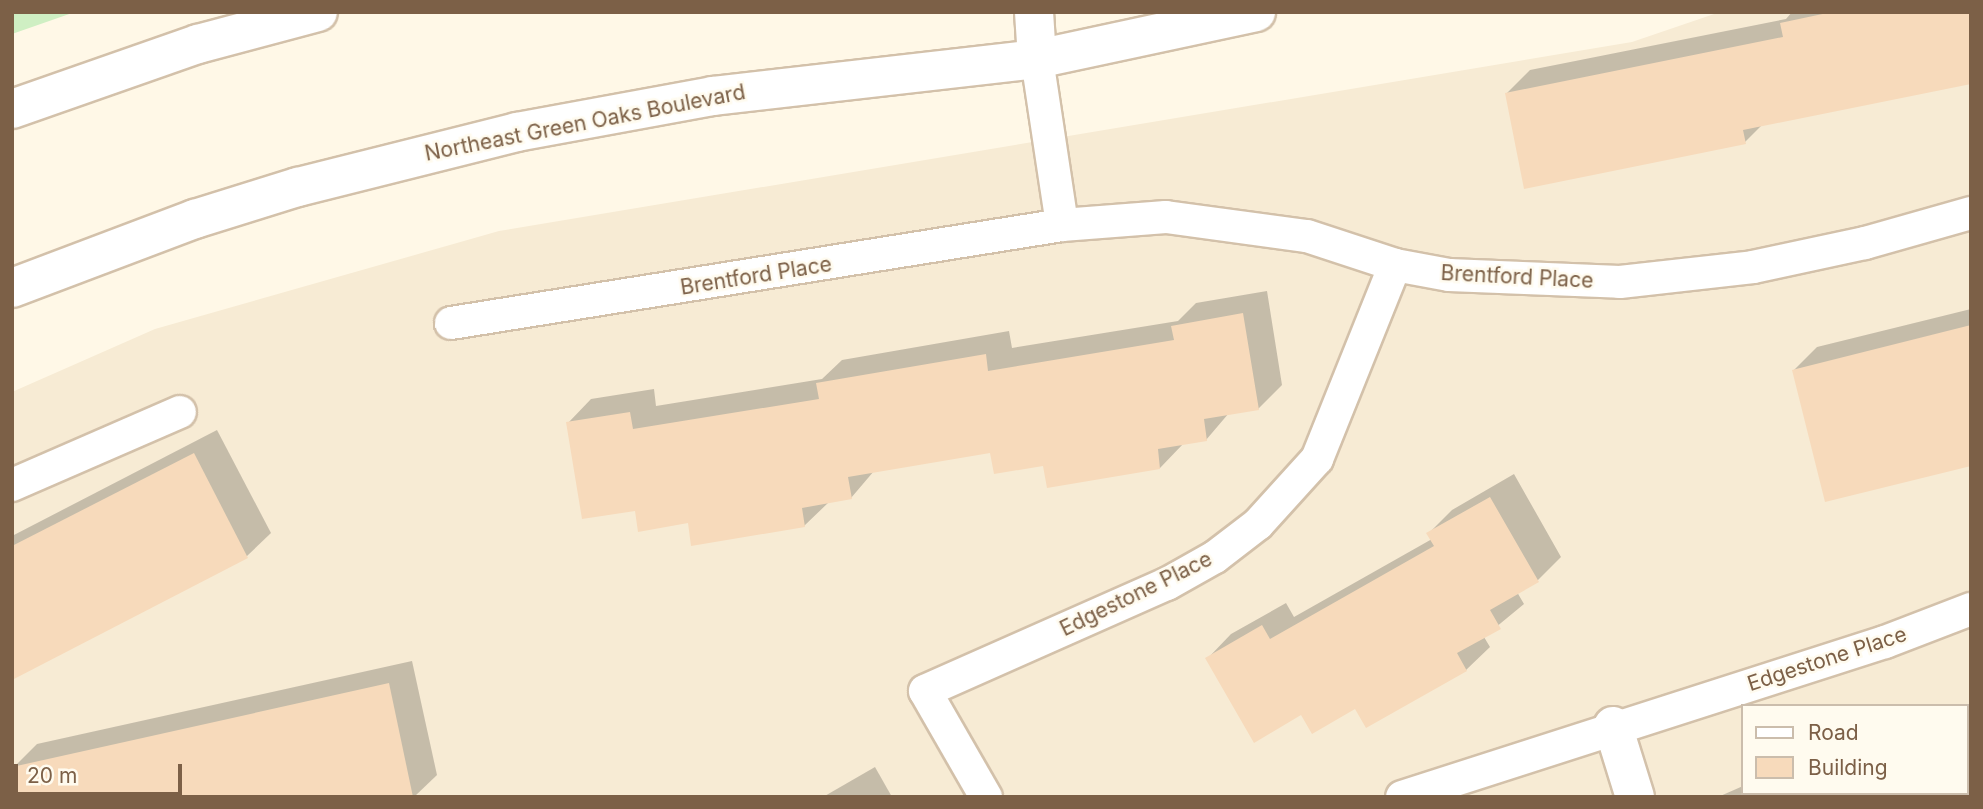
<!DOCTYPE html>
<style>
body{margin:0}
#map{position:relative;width:1983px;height:809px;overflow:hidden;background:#fff8e7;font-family:Inter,sans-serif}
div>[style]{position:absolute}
.residential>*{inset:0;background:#f7ebd4}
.green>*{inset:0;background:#cfefc3}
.shadow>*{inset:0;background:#0003}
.building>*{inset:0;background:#f7dabb}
.roads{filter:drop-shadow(2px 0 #d3c1aa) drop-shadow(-2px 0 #d3c1aa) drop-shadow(0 2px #d3c1aa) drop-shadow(0 -2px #d3c1aa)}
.lane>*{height:32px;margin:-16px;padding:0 16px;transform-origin:16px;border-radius:16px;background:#fff}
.street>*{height:38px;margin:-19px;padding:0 19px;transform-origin:19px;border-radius:19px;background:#fff}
.secondary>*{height:38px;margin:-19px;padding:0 19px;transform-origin:19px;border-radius:19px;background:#fff}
span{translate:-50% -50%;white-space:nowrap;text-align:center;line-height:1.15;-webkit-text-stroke:5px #fffbef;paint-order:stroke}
.street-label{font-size:21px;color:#7c6047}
.frame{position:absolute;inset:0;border:14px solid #7c6047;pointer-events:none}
.legend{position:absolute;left:1741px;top:704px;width:228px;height:91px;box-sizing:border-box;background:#fffbef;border:2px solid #cbbdac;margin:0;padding:9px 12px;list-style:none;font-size:21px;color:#7c6047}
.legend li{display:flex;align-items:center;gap:14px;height:35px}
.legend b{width:35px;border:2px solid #cbbdac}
.scale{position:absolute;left:14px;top:764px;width:168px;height:32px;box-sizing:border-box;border:4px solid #7c6047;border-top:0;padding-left:9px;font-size:21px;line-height:24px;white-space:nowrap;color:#7c6047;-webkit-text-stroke:5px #fffbef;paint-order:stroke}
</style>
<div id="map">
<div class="residential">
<i style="clip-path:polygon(evenodd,1720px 12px,1971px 12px,1971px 797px,12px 797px,12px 392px,155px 329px,499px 231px,1632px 42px,1720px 12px,1743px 706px,1967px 706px,1967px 793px,1743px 793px,1743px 706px)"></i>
</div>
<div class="green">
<i style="clip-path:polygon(12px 12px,75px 12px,12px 34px)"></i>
</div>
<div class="shadow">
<i style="clip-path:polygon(1792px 12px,1971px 12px,1763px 124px,1745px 142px,1507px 93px,1530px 70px,1786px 19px)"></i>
<i style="clip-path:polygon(1267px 291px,1282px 385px,1258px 409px,1229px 413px,1206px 440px,1184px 443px,1160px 468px,1045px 464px,991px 451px,874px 471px,851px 498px,829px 502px,804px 526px,689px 521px,636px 509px,568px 423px,591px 399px,654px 389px,656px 406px,822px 379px,842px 360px,1009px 331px,1012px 348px,1178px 321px,1196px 303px)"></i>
<i style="clip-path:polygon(1971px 309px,1971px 464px,1794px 370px,1817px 347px)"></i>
<i style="clip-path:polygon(217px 430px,271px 533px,247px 556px,12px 678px,12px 536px)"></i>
<i style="clip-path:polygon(1514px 474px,1561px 557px,1538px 580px,1517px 592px,1524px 604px,1484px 637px,1490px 647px,1466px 670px,1356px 706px,1302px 713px,1208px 658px,1231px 634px,1286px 603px,1294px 617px,1432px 539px,1429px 533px,1452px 510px)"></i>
<i style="clip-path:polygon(412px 661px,437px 775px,414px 797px,19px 797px,13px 768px,37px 744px)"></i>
<i style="clip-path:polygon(1971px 712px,1971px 797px,1718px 797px,1743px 786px,1743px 793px,1967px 793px)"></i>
<i style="clip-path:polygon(875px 767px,892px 797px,823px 797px)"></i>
</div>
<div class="building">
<i style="clip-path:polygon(1832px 12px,1971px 12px,1971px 84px,1743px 130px,1746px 144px,1524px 189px,1505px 93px,1783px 37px,1780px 23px)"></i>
<i style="clip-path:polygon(1243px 313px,1259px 410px,1204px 419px,1207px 441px,1158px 449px,1160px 469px,1047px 488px,1043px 466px,994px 474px,990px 453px,848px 477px,852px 499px,802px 508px,805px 527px,691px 546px,688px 523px,638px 532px,635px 511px,582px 519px,566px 422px,630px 412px,633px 429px,819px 399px,816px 383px,986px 354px,988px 371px,1174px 340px,1171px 326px)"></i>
<i style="clip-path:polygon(1971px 325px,1971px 466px,1825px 502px,1792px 370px)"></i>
<i style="clip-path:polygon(194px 453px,248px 558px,12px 680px,12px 546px)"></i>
<i style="clip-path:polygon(1490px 497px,1539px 582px,1490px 610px,1501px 629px,1457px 653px,1467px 671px,1366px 728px,1355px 709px,1312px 734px,1301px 715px,1254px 743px,1205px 658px,1262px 625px,1270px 639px,1434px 546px,1426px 533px)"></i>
<i style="clip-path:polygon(389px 683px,413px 797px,12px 797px,12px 767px)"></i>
</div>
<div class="roads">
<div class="lane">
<i style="left:1037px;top:59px;width:168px;rotate:81.4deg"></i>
<i style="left:451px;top:323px;width:619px;rotate:-9.11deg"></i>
<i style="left:1062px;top:225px;width:104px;rotate:-4.4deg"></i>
<i style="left:1166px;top:217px;width:142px;rotate:7.7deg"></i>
<i style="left:1307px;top:236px;width:93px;rotate:18.2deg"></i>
<i style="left:1395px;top:265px;width:55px;rotate:10.5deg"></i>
<i style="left:1449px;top:275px;width:171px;rotate:2.3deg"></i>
<i style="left:1620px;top:282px;width:134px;rotate:-6.4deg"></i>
<i style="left:1753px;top:267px;width:115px;rotate:-12.1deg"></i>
<i style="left:1865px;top:243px;width:110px;rotate:-15.8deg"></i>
<i style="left:12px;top:485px;width:183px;rotate:-23.5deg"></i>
<i style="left:986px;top:797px;width:122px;rotate:-119.9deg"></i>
<i style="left:925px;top:691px;width:265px;rotate:-23.9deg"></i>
<i style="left:1167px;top:584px;width:55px;rotate:-29.4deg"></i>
<i style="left:1215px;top:557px;width:54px;rotate:-37.5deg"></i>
<i style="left:1258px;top:524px;width:88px;rotate:-47.8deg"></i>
<i style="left:1317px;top:459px;width:209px;rotate:-68.1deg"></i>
<i style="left:1402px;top:797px;width:507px;rotate:-17.79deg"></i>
<i style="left:1885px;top:642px;width:92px;rotate:-21deg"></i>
</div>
<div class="street">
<i style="left:1034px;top:12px;width:47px;rotate:86.3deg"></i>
<i style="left:1613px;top:726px;width:74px;rotate:72.8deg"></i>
</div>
<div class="secondary">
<i style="left:12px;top:109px;width:197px;rotate:-19.3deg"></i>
<i style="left:198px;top:44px;width:124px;rotate:-14.9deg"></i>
<i style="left:12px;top:288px;width:196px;rotate:-20.7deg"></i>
<i style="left:195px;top:219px;width:108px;rotate:-17.3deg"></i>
<i style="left:298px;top:187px;width:226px;rotate:-14.1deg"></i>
<i style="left:517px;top:132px;width:199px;rotate:-10.4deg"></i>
<i style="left:713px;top:96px;width:326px;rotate:-6.5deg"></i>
<i style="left:1037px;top:59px;width:224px;rotate:-12.1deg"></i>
</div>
</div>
<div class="street-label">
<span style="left:585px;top:123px;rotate:-11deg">Northeast Green Oaks Boulevard</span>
<span style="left:756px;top:276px;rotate:-9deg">Brentford Place</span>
<span style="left:1517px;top:277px;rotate:3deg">Brentford Place</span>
<span style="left:1136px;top:594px;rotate:-26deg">Edgestone Place</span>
<span style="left:1827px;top:659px;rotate:-18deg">Edgestone Place</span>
</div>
<div class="frame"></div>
<ul class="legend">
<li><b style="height:9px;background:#fff"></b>Road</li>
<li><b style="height:19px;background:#f7dabb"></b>Building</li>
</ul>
<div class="scale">20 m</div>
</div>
